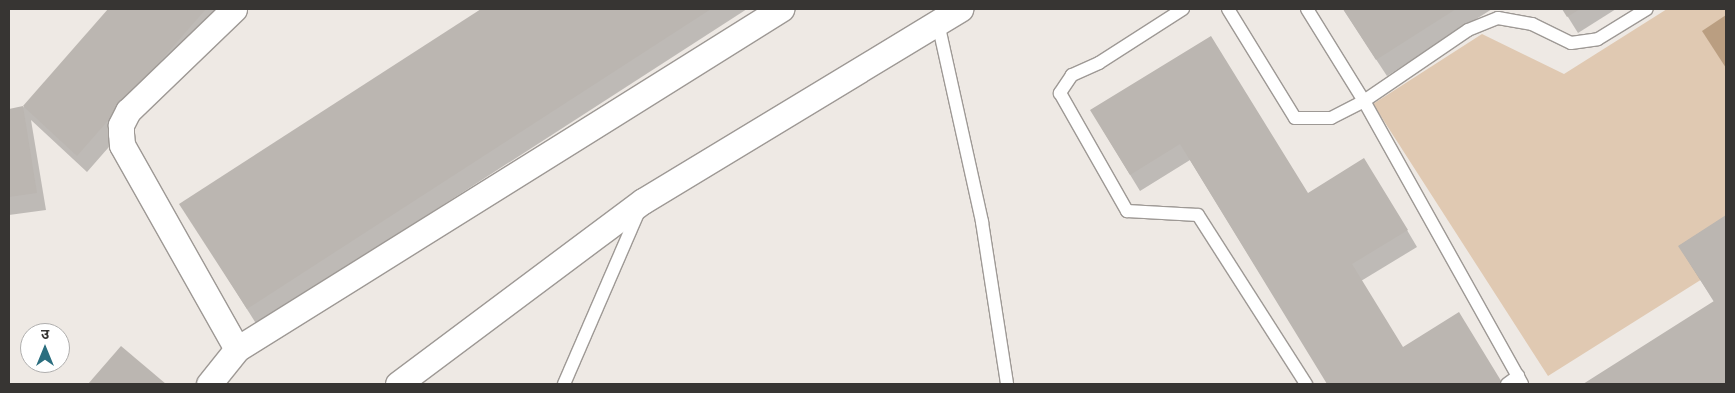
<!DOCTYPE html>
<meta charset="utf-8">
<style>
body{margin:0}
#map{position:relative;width:1735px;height:393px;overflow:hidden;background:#eee9e4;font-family:"Golos Text","Noto Sans Devanagari",sans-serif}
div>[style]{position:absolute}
.green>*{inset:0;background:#e0c9b2}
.water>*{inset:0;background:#ba9e81}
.shadow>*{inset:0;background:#0003}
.building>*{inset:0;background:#bbb6b1}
.roads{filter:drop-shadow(1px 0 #9e9995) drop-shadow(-1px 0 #9e9995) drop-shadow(0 1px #9e9995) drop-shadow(0 -1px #9e9995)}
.lane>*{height:12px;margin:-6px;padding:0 6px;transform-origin:6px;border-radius:6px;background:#fff}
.street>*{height:25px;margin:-12.5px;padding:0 12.5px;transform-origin:12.5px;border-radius:12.5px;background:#fff}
span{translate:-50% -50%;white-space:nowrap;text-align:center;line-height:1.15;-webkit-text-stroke:5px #fff;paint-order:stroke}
.frame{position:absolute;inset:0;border:10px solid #373533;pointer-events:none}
.north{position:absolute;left:20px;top:323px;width:50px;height:50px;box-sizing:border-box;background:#fff;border:1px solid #afaead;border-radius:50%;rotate:0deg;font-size:14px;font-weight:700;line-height:20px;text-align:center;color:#373533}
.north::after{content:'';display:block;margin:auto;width:18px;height:22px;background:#2b6e7f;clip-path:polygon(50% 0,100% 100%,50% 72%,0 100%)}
</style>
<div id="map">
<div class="green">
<div style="clip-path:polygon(1667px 9px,1726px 9px,1726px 264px,1548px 376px,1373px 104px,1482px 34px,1564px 74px)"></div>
</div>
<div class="water">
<div style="clip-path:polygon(1726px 15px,1726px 68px,1702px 31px)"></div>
</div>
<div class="shadow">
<div style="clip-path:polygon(110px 9px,229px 10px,87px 172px,31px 120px,46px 210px,9px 215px,9px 111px,24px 107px)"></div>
<div style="clip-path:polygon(484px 9px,747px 9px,257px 325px,181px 204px)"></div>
<div style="clip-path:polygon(1343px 9px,1492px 9px,1387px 76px)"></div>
<div style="clip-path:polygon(1563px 9px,1616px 9px,1578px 33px)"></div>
<div style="clip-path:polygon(1211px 38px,1307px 195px,1407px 230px,1417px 247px,1361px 281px,1402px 348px,1502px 384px,1328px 384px,1190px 160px,1140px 191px,1101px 127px)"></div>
<div style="clip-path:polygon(1726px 216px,1726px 384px,1586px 384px,1714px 302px,1679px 246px)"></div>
<div style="clip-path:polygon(121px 347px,164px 384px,90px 384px)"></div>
</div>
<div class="building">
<div style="clip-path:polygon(108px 9px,206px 9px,77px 156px,23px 106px)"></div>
<div style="clip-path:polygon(481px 9px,711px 9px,247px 309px,179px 204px)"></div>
<div style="clip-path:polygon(1343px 9px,1456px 9px,1376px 60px)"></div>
<div style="clip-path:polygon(1562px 9px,1580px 9px,1567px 17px)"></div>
<div style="clip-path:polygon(1211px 36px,1308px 193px,1364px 158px,1408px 230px,1352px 264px,1403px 347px,1459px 312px,1503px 384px,1327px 384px,1180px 144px,1130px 175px,1090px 110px)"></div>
<div style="clip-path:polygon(23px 106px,37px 193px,9px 197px,9px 109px)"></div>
<div style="clip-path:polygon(1726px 215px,1726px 384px,1583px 384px,1714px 301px,1678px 246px)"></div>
<div style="clip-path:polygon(121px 346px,166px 384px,88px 384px)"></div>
</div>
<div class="roads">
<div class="lane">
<div style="left:1183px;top:9px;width:100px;rotate:147.3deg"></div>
<div style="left:1099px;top:63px;width:30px;rotate:156deg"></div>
<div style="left:1072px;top:75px;width:22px;rotate:124deg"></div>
<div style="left:1060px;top:93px;width:136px;rotate:60.4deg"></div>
<div style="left:1127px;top:211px;width:71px;rotate:3.2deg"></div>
<div style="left:1198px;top:215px;width:201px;rotate:57.4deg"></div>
<div style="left:1228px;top:9px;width:128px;rotate:58.4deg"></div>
<div style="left:1295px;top:118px;width:36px"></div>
<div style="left:1331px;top:118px;width:37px;rotate:-27deg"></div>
<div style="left:1364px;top:101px;width:324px;rotate:60.8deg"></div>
<div style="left:1307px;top:9px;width:108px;rotate:58.2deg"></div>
<div style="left:1364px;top:101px;width:126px;rotate:-34.3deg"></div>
<div style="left:1468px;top:30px;width:32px;rotate:-22deg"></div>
<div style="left:1498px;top:18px;width:35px;rotate:10deg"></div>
<div style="left:1532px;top:24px;width:43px;rotate:26deg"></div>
<div style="left:1571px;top:43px;width:27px;rotate:-8deg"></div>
<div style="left:1598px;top:39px;width:57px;rotate:-31.5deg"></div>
<div style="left:938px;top:23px;width:204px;rotate:77.5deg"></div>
<div style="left:982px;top:222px;width:164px;rotate:81.2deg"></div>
<div style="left:564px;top:384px;width:192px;rotate:-66.6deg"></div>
<div style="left:1507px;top:384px;width:14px;rotate:-36deg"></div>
</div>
<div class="street">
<div style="left:234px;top:9px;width:147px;rotate:136.1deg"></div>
<div style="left:128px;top:111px;width:16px;rotate:117deg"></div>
<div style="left:121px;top:125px;width:8px;rotate:90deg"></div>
<div style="left:121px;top:133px;width:12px;rotate:85deg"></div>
<div style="left:122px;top:145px;width:234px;rotate:60.6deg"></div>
<div style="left:237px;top:349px;width:642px;rotate:-32.01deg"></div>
<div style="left:209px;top:384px;width:45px;rotate:-51.3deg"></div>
<div style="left:398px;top:384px;width:306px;rotate:-36.8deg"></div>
<div style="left:643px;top:201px;width:371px;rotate:-31.2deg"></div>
</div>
</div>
<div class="frame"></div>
<div class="north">उ</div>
</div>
